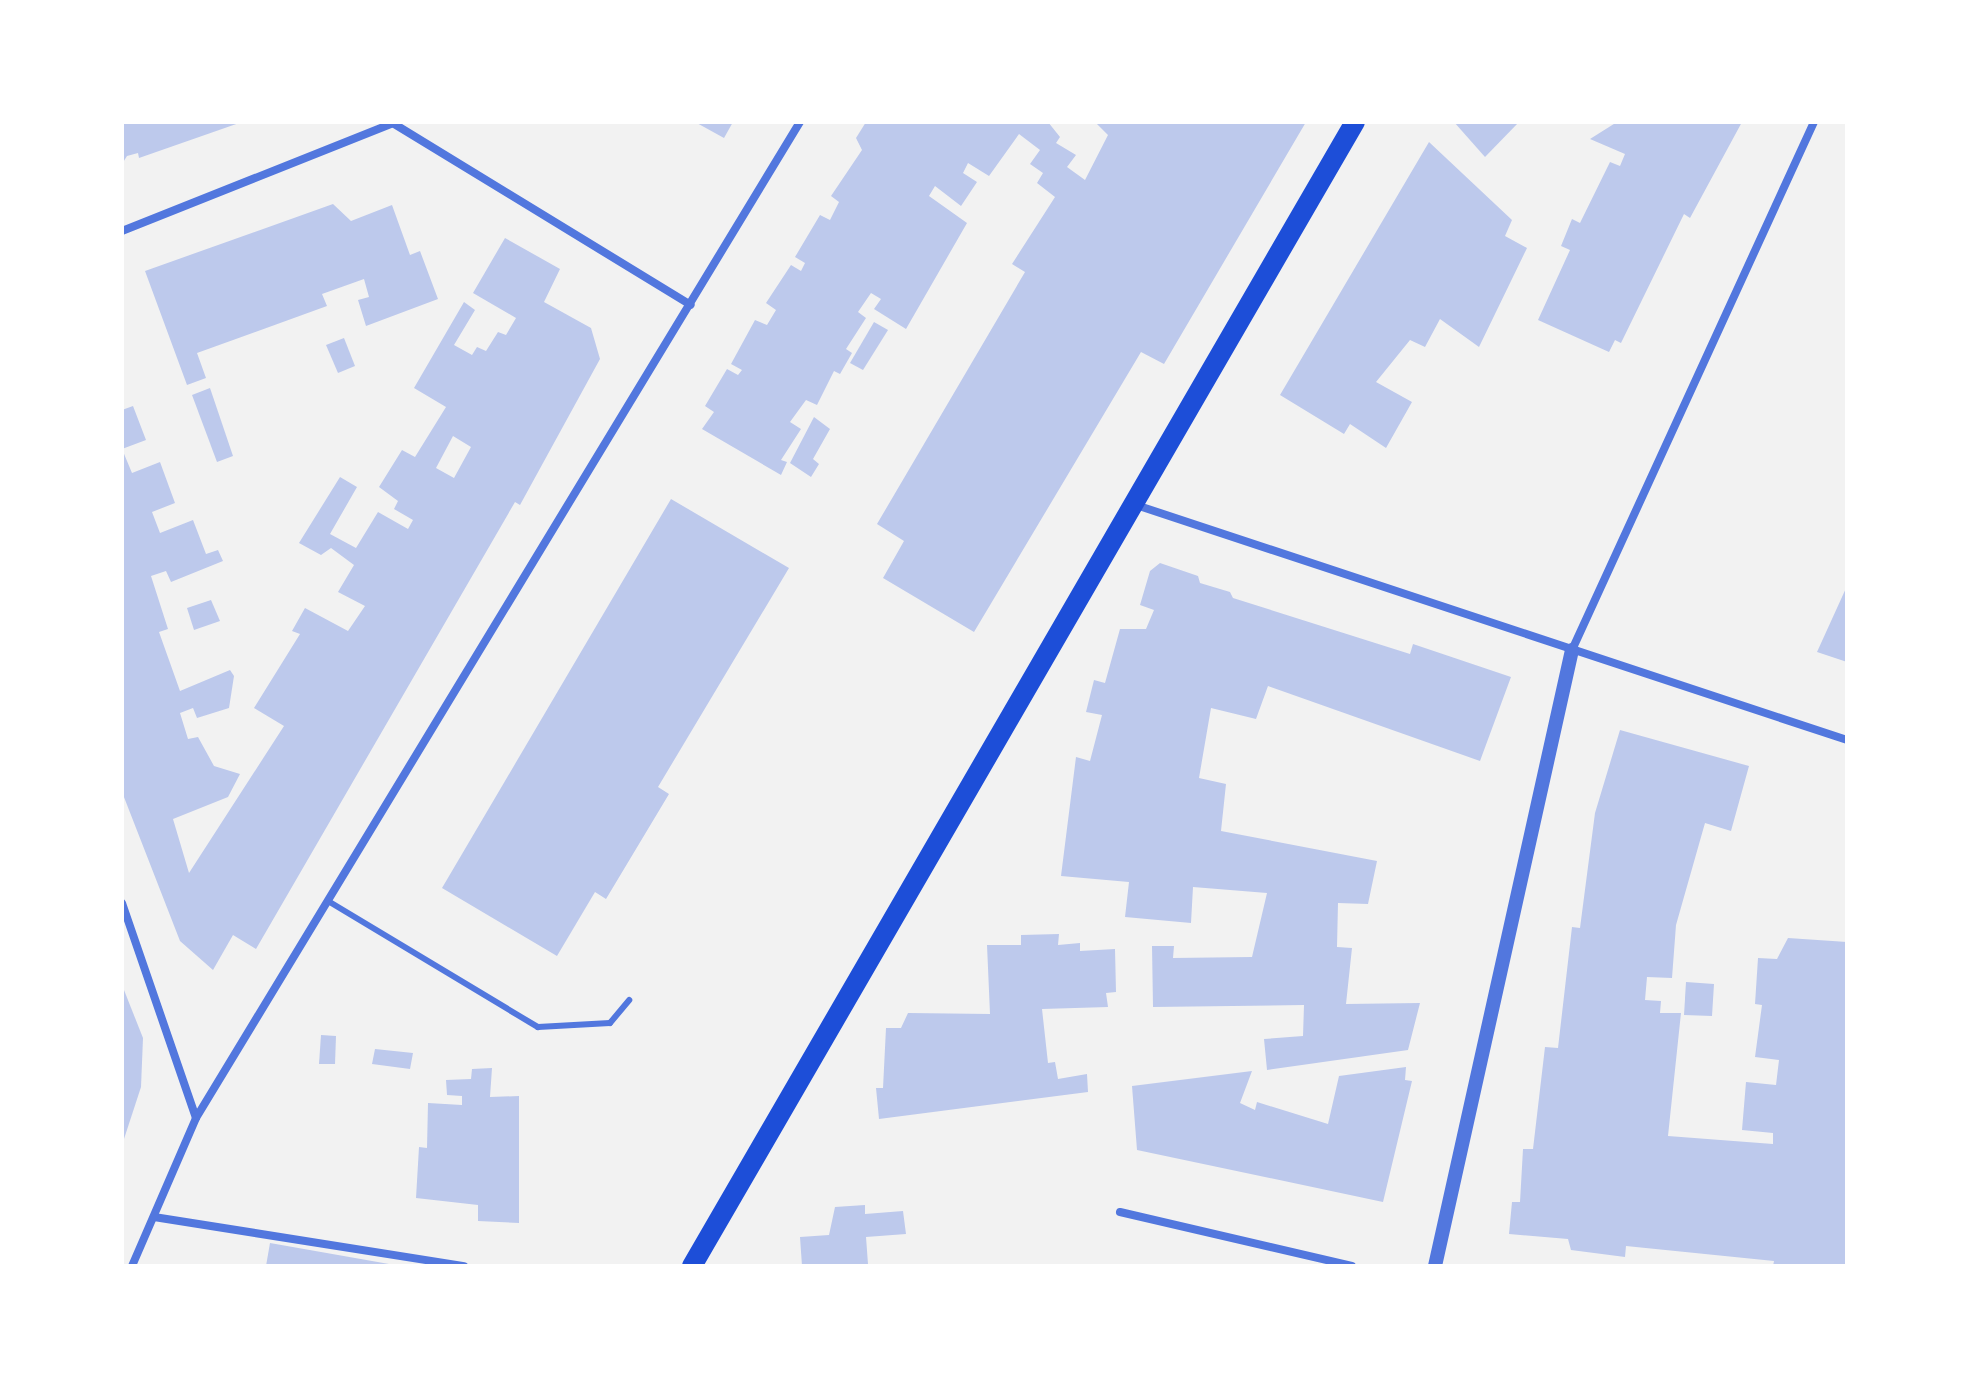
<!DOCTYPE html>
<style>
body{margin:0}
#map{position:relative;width:1969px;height:1388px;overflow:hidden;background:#f2f2f2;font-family:Figtree,sans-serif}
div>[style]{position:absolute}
.building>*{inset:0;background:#bdc9ec}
.service>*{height:6px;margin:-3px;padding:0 3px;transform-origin:3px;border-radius:3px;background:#5277de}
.minor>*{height:8px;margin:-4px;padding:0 4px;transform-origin:4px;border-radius:4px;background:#5277de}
.tertiary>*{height:14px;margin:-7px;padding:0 7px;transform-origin:7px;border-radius:7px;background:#5277de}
.primary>*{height:20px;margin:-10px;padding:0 10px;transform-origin:10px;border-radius:10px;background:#1d4ed8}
span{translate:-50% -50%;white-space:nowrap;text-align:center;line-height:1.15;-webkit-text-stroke:8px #fff;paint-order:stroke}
.frame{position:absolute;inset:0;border:124px solid #fff;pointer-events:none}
</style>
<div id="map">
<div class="building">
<div style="clip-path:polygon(122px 122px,242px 122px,139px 158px,138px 153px,127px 156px,122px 164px)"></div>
<div style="clip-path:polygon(695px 122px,733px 122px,724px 138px)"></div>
<div style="clip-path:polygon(866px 122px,1048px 122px,1060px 137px,1056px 143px,1076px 155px,1067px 167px,1085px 180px,1108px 135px,1095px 122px,1306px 122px,1164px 364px,1141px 352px,974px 632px,883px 578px,904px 541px,877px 524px,1025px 272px,1012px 264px,1055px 197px,1037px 183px,1043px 173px,1030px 164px,1040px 150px,1019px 134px,989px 176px,968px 163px,963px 173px,977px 182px,961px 206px,935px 186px,929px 196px,967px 223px,906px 329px,874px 309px,881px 299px,871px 293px,858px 312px,866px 318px,846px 349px,852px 353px,840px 374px,834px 371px,817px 405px,806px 400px,790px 422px,801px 429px,781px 460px,787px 462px,781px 475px,702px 429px,714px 412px,705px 406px,727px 369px,738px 375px,742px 370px,731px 364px,755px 320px,767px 325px,776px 310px,766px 303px,791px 265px,801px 271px,805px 263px,795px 257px,820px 215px,830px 220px,839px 202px,831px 196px,862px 150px,856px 138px)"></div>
<div style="clip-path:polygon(1454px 122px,1519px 122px,1485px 157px)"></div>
<div style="clip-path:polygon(1617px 122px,1742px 122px,1690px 218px,1684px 214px,1621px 343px,1615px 340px,1609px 352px,1538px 320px,1570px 250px,1561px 246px,1572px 219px,1580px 223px,1610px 162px,1620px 166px,1625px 154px,1590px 139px)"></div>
<div style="clip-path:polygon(1429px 142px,1512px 220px,1505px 236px,1527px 248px,1479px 347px,1440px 319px,1425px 347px,1410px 340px,1376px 382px,1412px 402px,1386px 448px,1350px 424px,1344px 434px,1280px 395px)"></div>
<div style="clip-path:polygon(333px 204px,351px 221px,392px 205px,410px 255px,420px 251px,438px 299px,366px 326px,358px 300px,369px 297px,364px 279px,322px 294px,327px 306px,197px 353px,206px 378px,187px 385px,145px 271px)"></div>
<div style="clip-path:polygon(evenodd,505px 238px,560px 269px,544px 302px,591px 328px,600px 359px,520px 505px,515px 502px,256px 949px,233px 935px,213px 970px,180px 941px,122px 792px,122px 410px,133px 406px,146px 440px,122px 449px,132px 473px,160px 462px,175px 503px,152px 512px,160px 533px,193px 520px,206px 554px,218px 550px,223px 561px,171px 582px,166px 571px,151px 576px,168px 629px,159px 632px,180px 691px,230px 670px,234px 676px,229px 708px,197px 718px,193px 708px,180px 713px,188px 739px,198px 737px,214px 766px,240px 774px,228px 797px,173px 819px,189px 873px,284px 726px,254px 708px,300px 634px,292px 631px,305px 608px,348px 631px,365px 606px,338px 592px,354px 565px,331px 548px,321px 555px,299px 543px,340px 477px,357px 487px,330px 534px,356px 548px,378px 512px,408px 529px,413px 520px,394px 509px,398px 501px,379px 487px,402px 450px,415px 457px,446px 407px,414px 388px,464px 302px,475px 310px,454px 345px,472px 355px,477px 347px,486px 351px,498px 332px,506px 335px,516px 318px,473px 293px,505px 238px,453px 436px,471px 447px,454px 478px,436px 468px,453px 436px)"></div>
<div style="clip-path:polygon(874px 322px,888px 330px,863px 370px,850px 363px)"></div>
<div style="clip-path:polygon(344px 338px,355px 366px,338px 373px,326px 345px)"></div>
<div style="clip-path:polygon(210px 388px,233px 456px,217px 462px,192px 395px)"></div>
<div style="clip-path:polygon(814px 417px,830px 429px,813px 459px,819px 464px,811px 477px,790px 463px)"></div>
<div style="clip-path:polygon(671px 499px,789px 568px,658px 787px,669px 794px,606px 899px,595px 892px,557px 956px,442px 888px)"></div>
<div style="clip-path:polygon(1160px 563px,1198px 576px,1200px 583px,1230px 592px,1233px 598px,1410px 654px,1413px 644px,1511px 677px,1480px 761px,1268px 686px,1256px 719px,1211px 708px,1199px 778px,1226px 784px,1221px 831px,1377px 861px,1368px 904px,1338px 903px,1337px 947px,1352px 948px,1346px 1004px,1420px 1003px,1408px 1050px,1267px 1070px,1264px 1039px,1303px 1036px,1304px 1005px,1153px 1007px,1152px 946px,1174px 946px,1173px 958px,1252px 957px,1267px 893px,1193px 887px,1191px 923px,1125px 917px,1129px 882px,1061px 876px,1076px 757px,1090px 761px,1102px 715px,1086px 712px,1094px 680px,1105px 683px,1120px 629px,1146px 629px,1154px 610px,1140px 605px,1150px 571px)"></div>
<div style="clip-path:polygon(1847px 586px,1847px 662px,1817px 652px)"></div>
<div style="clip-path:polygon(211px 600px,220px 621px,194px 630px,187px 608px)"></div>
<div style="clip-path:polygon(1620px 730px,1749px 766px,1731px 831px,1705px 823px,1676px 925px,1672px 978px,1647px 977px,1645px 1000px,1661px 1001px,1660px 1013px,1681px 1013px,1668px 1136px,1773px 1144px,1773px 1133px,1742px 1130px,1746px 1082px,1776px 1085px,1779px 1060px,1755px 1057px,1762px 1005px,1755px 1004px,1758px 958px,1777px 959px,1788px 938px,1847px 942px,1846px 1266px,1773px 1266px,1774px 1261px,1626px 1246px,1625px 1257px,1571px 1250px,1568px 1239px,1509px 1234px,1512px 1202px,1520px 1202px,1523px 1149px,1533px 1149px,1545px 1047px,1558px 1048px,1572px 927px,1580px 928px,1595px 813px)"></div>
<div style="clip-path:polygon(1059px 934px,1058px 945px,1080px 943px,1080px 951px,1115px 949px,1116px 992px,1106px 993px,1108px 1007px,1042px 1009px,1048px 1063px,1055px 1062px,1058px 1079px,1087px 1074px,1088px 1092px,879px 1119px,876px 1088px,883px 1088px,886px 1028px,901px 1028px,908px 1013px,990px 1014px,987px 945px,1021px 945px,1021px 935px)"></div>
<div style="clip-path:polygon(1686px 982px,1714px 984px,1712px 1016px,1684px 1015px)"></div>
<div style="clip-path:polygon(122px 985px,143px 1038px,141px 1087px,123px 1142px)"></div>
<div style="clip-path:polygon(321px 1035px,336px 1036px,335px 1064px,319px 1064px)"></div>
<div style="clip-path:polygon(375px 1049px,413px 1053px,410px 1069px,372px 1064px)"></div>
<div style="clip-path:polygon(1406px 1067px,1405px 1080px,1412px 1081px,1383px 1202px,1137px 1150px,1132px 1086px,1252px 1071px,1240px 1103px,1255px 1110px,1257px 1102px,1328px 1124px,1339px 1076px)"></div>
<div style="clip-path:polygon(492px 1068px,490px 1097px,519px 1096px,519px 1223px,478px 1221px,478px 1205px,416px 1198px,419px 1147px,427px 1148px,428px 1103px,462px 1105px,462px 1096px,447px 1095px,446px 1080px,471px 1079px,472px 1069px)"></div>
<div style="clip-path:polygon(865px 1205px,865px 1214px,903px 1211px,906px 1234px,866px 1237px,868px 1264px,802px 1266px,800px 1237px,829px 1235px,835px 1207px)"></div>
<div style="clip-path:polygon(270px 1243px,389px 1264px,389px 1266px,266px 1266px)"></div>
</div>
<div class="service">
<div style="left:328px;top:901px;width:245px;rotate:31deg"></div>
<div style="left:538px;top:1027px;width:72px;rotate:-3.2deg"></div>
<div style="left:610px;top:1023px;width:30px;rotate:-50deg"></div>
</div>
<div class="minor">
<div style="left:391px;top:122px;width:351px;rotate:31.4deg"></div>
<div style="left:122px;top:231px;width:292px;rotate:-21.7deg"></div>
<div style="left:1136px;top:505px;width:749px;rotate:18.29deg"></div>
<div style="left:1572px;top:650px;width:581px;rotate:-65.38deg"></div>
<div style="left:122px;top:903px;width:227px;rotate:71deg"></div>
<div style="left:1120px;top:1212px;width:238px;rotate:13.1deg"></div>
<div style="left:154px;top:1217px;width:314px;rotate:9deg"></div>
<div style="left:132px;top:1266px;width:161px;rotate:-66.6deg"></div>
<div style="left:196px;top:1118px;width:1165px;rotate:-58.77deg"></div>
</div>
<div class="tertiary">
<div style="left:1435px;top:1266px;width:631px;rotate:-77.46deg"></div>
</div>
<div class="primary">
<div style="left:692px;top:1266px;width:1322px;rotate:-59.91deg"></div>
</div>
<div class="frame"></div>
</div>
